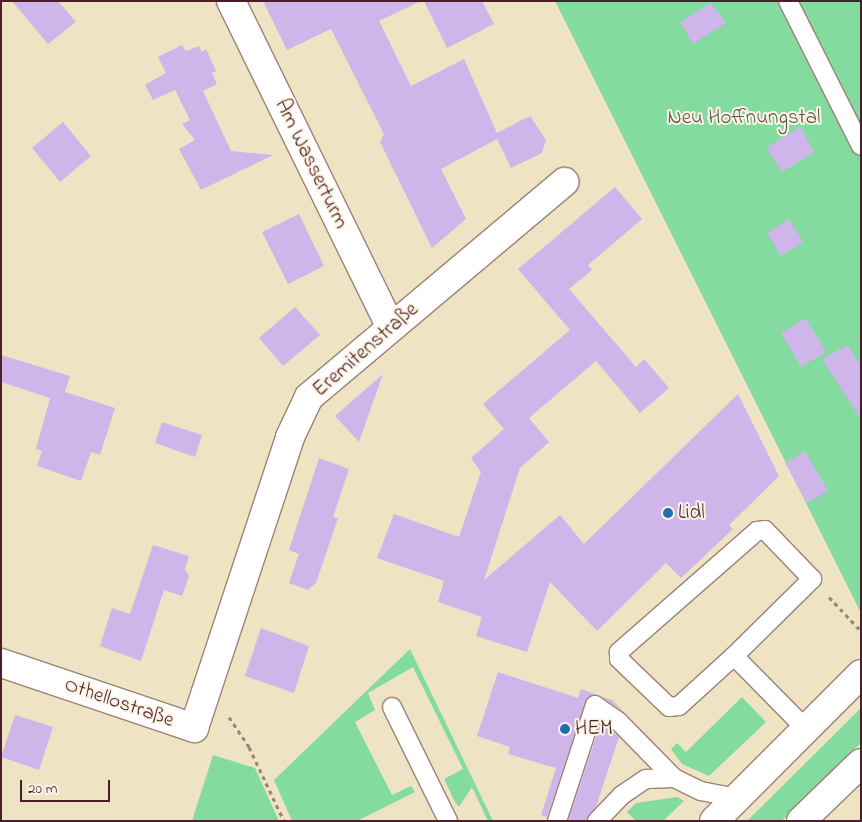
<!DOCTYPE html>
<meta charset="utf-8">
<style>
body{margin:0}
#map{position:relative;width:862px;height:822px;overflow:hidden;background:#eee3c3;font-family:"Indie Flower",sans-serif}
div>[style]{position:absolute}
.green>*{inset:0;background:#84db9f}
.building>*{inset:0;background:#cfb5ea}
.path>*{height:3px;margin-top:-1.5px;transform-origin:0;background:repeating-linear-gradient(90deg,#9c8177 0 4px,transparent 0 8px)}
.roads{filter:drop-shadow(1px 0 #9c8177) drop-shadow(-1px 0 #9c8177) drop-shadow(0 1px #9c8177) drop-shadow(0 -1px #9c8177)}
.service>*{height:18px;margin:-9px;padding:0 9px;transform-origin:9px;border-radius:9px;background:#fff}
.minor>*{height:28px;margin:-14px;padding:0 14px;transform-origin:14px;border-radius:14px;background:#fff}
.primary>*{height:28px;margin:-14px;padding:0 14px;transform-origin:14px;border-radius:14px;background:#fff}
.dots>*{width:14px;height:14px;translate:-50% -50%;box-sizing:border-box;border:2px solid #fcf5e5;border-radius:50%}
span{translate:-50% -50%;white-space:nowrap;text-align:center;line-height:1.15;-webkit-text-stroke:4px #fcf5e5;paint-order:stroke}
.park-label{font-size:21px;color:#5b574e}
.street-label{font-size:21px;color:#4a1f2b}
.poi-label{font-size:21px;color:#4a1f2b}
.left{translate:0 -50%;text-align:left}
.frame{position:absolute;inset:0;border:2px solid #4a1f2b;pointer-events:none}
.scale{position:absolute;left:20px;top:780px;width:90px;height:22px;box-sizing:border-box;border:2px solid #4a1f2b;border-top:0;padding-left:6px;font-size:15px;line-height:18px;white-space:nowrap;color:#4a1f2b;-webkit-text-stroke:4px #fcf5e5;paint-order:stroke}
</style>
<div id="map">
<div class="green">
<div style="clip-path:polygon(555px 1px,861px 1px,861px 613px)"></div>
<div style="clip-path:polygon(410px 649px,493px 821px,488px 821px,472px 787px,459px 807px,455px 802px,444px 779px,463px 769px,413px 667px,368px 693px,375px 710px,355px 722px,392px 795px,411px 786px,415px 792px,357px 821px,292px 821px,274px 780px)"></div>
<div style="clip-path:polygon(742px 697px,766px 722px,709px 776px,682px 764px,671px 749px,677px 743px,686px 752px)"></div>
<div style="clip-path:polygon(861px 708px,861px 743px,782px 821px,747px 821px)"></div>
<div style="clip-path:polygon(213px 755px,255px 768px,279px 821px,192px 821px)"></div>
<div style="clip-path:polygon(677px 797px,684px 801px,663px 821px,636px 821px,627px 812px,636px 803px)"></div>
</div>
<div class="building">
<div style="clip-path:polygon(12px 1px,58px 1px,76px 22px,48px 44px)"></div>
<div style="clip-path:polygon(263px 1px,421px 1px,379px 21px,411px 86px,464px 59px,497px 133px,530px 116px,546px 140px,542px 153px,511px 168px,497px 139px,441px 169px,466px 219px,432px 248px,380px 142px,384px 134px,331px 29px,287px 50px)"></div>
<div style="clip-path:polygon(424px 1px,482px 1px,494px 24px,447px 48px)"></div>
<div style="clip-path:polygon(711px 3px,726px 23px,693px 44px,680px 22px)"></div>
<div style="clip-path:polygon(182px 45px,186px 51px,199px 46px,202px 52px,206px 49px,216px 71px,212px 73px,217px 84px,203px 91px,231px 151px,273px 155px,201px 190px,179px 149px,195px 140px,182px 124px,190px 120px,175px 90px,153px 100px,145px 85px,166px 73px,158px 57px)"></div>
<div style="clip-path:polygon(63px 122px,91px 156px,60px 182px,32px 148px)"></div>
<div style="clip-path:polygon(800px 127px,814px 152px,782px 172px,766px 148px)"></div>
<div style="clip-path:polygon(615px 187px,642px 219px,588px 265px,592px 270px,569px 289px,636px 367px,644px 359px,669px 388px,640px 413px,596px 361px,529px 418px,549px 442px,520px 468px,484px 580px,560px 515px,584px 544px,738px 394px,779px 476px,729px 525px,733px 529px,681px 578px,666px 563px,597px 631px,550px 582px,527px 652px,476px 636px,482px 617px,438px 602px,444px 581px,377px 558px,394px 514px,459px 537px,481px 472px,471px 458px,504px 429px,483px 404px,570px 330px,518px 269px)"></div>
<div style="clip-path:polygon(299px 214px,324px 266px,288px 284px,262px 232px)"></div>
<div style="clip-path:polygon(789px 219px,803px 242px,781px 256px,767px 233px)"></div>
<div style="clip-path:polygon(295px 307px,320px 335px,283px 366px,259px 338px)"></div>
<div style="clip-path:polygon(805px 318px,826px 352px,801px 367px,781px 333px)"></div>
<div style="clip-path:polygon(848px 345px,861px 366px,861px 420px,822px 359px)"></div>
<div style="clip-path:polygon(1px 355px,70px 376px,65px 392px,115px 408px,100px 455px,91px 452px,81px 481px,37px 466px,42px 451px,36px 449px,50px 398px,1px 382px)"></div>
<div style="clip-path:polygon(383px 374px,359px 442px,335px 416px)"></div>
<div style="clip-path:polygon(162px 422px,202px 435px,195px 457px,155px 443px)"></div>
<div style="clip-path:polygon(805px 451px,828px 491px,807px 503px,785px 463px)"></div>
<div style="clip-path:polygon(319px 458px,349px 469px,333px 517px,338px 518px,316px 583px,308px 590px,289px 583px,299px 554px,289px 550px)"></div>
<div style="clip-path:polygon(153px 545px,189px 556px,185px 569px,189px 576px,182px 596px,164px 590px,141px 661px,100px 646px,112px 608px,130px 614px)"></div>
<div style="clip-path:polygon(261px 628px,309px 646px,294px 693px,245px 676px)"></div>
<div style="clip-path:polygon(498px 672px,578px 698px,581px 689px,612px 700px,625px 713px,601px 696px,587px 698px,547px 817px,541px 815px,556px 768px,508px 754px,510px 747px,477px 736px)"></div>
<div style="clip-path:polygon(15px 715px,53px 727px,39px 770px,1px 757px)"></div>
<div style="clip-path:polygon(601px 722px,619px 737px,596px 807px,587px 821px,568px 821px)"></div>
</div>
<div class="path">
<div style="left:829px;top:597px;width:47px;rotate:46.7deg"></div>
<div style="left:229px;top:717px;width:36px;rotate:56deg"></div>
<div style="left:249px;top:747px;width:82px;rotate:64.7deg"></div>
</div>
<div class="roads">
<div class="service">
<div style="left:788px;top:1px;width:162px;rotate:63.3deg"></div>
<div style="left:734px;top:656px;width:110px;rotate:-44.6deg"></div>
<div style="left:812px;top:579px;width:68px;rotate:-133.8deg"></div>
<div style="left:765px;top:530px;width:8px;rotate:173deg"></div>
<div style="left:757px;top:531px;width:184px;rotate:138.8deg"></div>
<div style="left:619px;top:652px;width:7px;rotate:90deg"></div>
<div style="left:619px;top:659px;width:69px;rotate:43.8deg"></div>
<div style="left:669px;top:707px;width:10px;rotate:-6deg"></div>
<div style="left:679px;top:706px;width:74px;rotate:-42.3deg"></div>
<div style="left:734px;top:656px;width:103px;rotate:45.4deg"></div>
<div style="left:392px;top:707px;width:127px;rotate:63.8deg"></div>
<div style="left:557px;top:821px;width:122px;rotate:-71.9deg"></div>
<div style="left:595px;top:705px;width:29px;rotate:35deg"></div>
<div style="left:619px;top:722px;width:78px;rotate:45.5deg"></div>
<div style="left:674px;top:778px;width:30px;rotate:26deg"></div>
<div style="left:701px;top:791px;width:37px;rotate:11deg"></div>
<div style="left:597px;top:821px;width:36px;rotate:-46deg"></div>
<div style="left:622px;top:795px;width:29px;rotate:-34deg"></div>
<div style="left:646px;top:779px;width:28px;rotate:-2deg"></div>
</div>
<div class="minor">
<div style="left:231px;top:1px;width:363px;rotate:63.9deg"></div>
<div style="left:1px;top:663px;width:204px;rotate:18.6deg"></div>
<div style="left:194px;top:728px;width:306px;rotate:-71.7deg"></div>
<div style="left:290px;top:437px;width:44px;rotate:-64.6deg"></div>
<div style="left:309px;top:397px;width:334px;rotate:-40.1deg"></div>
</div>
<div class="primary">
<div style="left:714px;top:821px;width:208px;rotate:-45deg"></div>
<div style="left:801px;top:821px;width:83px;rotate:-44deg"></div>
</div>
</div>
<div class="dots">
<div style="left:668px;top:513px;background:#1f6fb2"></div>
<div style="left:565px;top:729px;background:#1f6fb2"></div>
</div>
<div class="park-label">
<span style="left:744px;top:118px">Neu Hoffnungstal</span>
</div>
<div class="street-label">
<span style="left:311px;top:164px;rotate:64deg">Am Wasserturm</span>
<span style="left:366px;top:350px;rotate:-41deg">Eremitenstraße</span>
<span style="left:119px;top:703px;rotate:19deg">Othellostraße</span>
</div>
<div class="poi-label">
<span class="left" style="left:678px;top:513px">Lidl</span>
<span class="left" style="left:575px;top:729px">HEM</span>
</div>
<div class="frame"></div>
<div class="scale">20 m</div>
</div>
